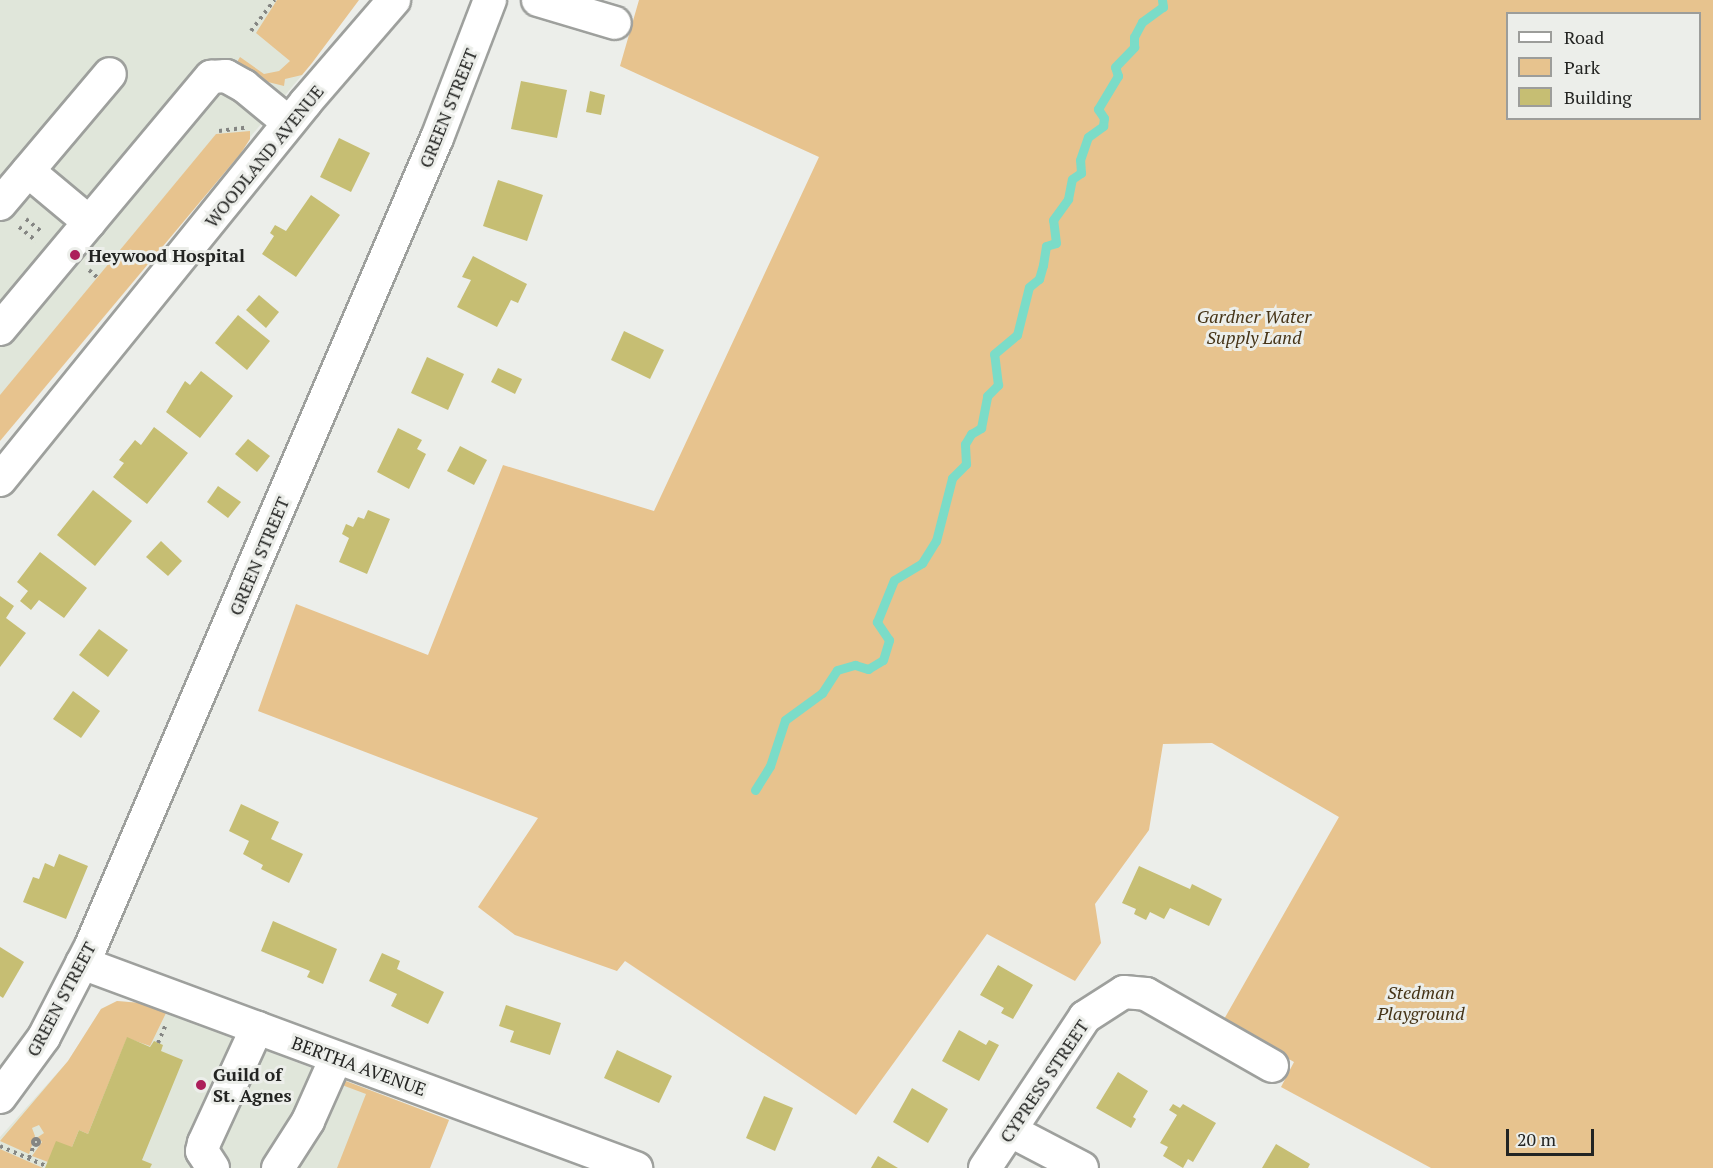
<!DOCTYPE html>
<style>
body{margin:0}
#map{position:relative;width:1713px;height:1168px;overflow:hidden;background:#eceeea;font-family:"PT Serif",serif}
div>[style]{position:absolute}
.built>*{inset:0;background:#e0e6da}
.green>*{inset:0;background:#e7c38e}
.stream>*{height:9px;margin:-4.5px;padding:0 4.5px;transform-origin:4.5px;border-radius:4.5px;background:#7bdcc8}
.building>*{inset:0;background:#c6be73}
.path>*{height:4px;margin-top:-2px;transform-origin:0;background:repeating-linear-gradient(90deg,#858683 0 3px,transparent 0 7.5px)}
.path>.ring{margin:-2px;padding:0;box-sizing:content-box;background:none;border:4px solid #858683;border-radius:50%}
.roads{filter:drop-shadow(2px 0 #9ea09d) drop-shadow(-2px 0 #9ea09d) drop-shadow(0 2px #9ea09d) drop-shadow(0 -2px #9ea09d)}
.minor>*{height:32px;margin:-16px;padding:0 16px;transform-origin:16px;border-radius:16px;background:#fff}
.dots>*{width:16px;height:16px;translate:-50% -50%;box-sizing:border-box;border:3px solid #eceeea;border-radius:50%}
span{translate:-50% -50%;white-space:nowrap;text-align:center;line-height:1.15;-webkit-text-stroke:6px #eceeea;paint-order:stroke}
.street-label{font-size:18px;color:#232422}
.poi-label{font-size:18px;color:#232422;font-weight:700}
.left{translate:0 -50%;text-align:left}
.park-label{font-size:18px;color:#453316;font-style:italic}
.legend{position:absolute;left:1506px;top:12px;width:195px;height:108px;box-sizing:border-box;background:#eceeea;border:2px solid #9c9d9a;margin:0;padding:8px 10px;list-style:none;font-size:18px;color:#232422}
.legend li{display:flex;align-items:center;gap:12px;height:30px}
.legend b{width:30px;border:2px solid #9c9d9a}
.scale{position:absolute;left:1506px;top:1129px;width:88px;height:27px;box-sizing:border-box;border:3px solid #232422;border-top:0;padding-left:8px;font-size:18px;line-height:21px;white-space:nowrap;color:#232422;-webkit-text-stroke:4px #eceeea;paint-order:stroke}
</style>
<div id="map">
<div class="built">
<div style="clip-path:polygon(0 0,346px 0,302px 75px,0 436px)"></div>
<div style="clip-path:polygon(117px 1001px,141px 1003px,449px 1120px,430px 1168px,0 1168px,0 1137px,68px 1061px,101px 1009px)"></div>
</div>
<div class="green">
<div style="clip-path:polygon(277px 0,359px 0,312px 63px,302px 75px,285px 79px,284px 86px,268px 82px,237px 62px,240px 57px,264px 74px,279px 71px,290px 61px,256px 33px)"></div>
<div style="clip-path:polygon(evenodd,639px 0,1713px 0,1713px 1168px,1431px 1168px,1281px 1087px,1294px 1062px,1223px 1021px,1339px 817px,1212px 743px,1163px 744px,1149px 830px,1095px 904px,1101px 943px,1075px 981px,987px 934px,856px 1115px,625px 961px,617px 971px,515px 935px,478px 907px,538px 818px,258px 711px,296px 604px,428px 655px,503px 465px,654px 511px,819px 157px,620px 66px,639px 0,1508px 14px,1700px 14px,1700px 118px,1508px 118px,1508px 14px)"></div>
<div style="clip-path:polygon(250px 131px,250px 139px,241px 153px,0 441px,0 395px,216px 134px)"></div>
<div style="clip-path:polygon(117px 1001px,141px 1003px,166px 1013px,150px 1046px,127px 1038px,88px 1134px,79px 1130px,72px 1147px,48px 1162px,32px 1156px,42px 1142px,38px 1137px,44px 1133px,39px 1125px,32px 1128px,35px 1136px,29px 1154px,0 1141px,68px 1061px,101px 1009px)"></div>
<div style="clip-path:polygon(343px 1080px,449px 1120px,430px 1168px,337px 1168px,366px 1094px,342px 1085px)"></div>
<div style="clip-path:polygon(0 1149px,43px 1168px,0 1168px)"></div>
</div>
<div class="stream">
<div style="left:755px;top:790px;width:28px;rotate:-58deg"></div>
<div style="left:770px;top:766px;width:48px;rotate:-71.9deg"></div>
<div style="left:785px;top:720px;width:46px;rotate:-36.1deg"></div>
<div style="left:822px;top:693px;width:27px;rotate:-57deg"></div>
<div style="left:837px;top:670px;width:19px;rotate:-16deg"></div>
<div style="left:855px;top:665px;width:14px;rotate:17deg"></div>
<div style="left:868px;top:669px;width:17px;rotate:-31deg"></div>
<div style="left:883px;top:660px;width:21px;rotate:-73deg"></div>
<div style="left:889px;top:640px;width:22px;rotate:-124deg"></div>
<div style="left:877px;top:622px;width:45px;rotate:-68deg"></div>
<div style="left:894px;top:580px;width:33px;rotate:-31deg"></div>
<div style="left:922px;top:563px;width:26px;rotate:-58deg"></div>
<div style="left:936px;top:541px;width:65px;rotate:-75.7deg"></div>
<div style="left:952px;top:478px;width:20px;rotate:-45deg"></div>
<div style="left:966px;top:464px;width:20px;rotate:-93deg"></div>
<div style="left:965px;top:444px;width:12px;rotate:-59deg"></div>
<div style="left:971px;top:434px;width:12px;rotate:-31deg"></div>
<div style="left:981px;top:428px;width:33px;rotate:-79deg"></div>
<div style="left:987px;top:396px;width:16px;rotate:-45deg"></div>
<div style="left:998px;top:385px;width:31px;rotate:-97deg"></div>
<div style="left:994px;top:354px;width:30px;rotate:-40deg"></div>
<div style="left:1017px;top:335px;width:49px;rotate:-76deg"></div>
<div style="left:1029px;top:287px;width:13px;rotate:-39deg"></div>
<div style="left:1039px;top:279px;width:15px;rotate:-74deg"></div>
<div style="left:1043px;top:265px;width:19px;rotate:-81deg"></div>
<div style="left:1046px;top:246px;width:10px;rotate:-17deg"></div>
<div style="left:1056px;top:243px;width:23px;rotate:-97deg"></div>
<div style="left:1053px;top:220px;width:26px;rotate:-54deg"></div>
<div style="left:1068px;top:199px;width:20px;rotate:-79deg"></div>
<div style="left:1072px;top:179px;width:11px;rotate:-34deg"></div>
<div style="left:1081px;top:173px;width:13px;rotate:-94deg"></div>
<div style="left:1080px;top:160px;width:24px;rotate:-71deg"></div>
<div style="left:1088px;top:137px;width:19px;rotate:-36deg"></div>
<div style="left:1103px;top:126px;width:8px;rotate:-83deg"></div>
<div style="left:1104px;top:118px;width:11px;rotate:-124deg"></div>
<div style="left:1098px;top:109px;width:39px;rotate:-59deg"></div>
<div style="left:1118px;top:76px;width:9px;rotate:-108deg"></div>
<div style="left:1115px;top:67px;width:28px;rotate:-46deg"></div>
<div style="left:1134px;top:47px;width:10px;rotate:-90deg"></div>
<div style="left:1134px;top:37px;width:17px;rotate:-62deg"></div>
<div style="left:1142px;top:22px;width:26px;rotate:-36deg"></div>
<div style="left:1163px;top:7px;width:7px;rotate:-98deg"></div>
</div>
<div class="building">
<div style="clip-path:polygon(521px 81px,567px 90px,557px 138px,511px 129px)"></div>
<div style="clip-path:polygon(590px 91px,605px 95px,601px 115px,586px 112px)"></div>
<div style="clip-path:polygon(339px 138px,370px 153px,351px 192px,320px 177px)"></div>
<div style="clip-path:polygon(498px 180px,543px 195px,527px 241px,483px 226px)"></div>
<div style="clip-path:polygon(311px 195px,340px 215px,296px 277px,262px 254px,274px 236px,270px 233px,275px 225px,286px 231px)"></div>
<div style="clip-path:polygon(473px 256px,527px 284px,518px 303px,511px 300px,497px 327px,457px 307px,471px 280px,462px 277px)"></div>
<div style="clip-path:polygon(259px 295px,279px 312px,266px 328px,246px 310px)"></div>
<div style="clip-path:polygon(238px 315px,270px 341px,247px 370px,215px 343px)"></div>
<div style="clip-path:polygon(624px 331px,664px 350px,650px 379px,611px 360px)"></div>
<div style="clip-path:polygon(427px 357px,464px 374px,448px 410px,411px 393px)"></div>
<div style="clip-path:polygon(498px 368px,522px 379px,515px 394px,491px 382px)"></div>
<div style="clip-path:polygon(201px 371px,233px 396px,200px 438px,166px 412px,185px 381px,190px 385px)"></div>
<div style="clip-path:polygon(154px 427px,188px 453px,147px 504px,113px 477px,124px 463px,119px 460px,135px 440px,141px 445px)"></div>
<div style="clip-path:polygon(398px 428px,422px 440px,417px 449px,426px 454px,409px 489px,377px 472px)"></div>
<div style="clip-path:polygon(248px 439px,270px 456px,257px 472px,235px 454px)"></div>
<div style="clip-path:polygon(460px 446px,487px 460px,474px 485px,447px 471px)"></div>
<div style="clip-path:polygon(218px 486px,241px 502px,228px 518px,207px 502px)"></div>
<div style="clip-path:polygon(93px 490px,132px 521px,95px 566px,57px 535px)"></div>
<div style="clip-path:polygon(368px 510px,390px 519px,367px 574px,339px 562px,349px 538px,342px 534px,346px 524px,353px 527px,358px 517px,364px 519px)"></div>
<div style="clip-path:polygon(161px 541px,182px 561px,168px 576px,146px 557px)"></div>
<div style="clip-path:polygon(40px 552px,87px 588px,64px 618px,39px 600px,31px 610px,20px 601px,28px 591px,17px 582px)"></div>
<div style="clip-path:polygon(0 596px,14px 606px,6px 618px,26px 633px,0 667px)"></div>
<div style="clip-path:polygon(99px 629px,128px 650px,108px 677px,79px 655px)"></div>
<div style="clip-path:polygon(73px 691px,100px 711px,81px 738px,53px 719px)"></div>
<div style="clip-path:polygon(241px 804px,279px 822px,271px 839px,303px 854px,289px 883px,261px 869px,263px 865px,243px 854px,249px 841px,229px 831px)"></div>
<div style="clip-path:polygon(59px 854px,88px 866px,66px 919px,23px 902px,33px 877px,39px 879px,45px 863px,54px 867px)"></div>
<div style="clip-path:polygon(1139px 866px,1190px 889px,1192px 884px,1222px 899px,1209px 926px,1170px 908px,1164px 919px,1150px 912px,1146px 920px,1134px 914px,1136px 909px,1122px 903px)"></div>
<div style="clip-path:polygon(273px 921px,337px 949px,323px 984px,307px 977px,310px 971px,261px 951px)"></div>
<div style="clip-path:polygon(0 947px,24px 962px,3px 998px,0 996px)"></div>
<div style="clip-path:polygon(382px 953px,400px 961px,397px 969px,444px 992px,428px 1024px,391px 1006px,397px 994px,369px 981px)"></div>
<div style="clip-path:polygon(998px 965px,1033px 985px,1013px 1019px,1001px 1013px,1004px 1008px,980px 995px)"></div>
<div style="clip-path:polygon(506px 1005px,561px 1023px,550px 1055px,510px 1042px,514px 1031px,499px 1026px)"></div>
<div style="clip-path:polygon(959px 1030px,986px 1045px,989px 1040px,999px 1045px,979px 1081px,942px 1061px)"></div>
<div style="clip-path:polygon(127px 1037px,150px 1047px,154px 1041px,163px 1045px,161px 1051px,183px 1060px,142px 1160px,152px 1164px,150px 1168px,45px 1168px,56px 1141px,72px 1147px,79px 1130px,88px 1134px)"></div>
<div style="clip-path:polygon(617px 1050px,672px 1076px,659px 1103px,604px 1078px)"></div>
<div style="clip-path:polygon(1118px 1072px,1148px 1091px,1133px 1117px,1136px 1119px,1131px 1128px,1096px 1108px)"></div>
<div style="clip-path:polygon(912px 1088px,948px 1109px,928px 1143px,893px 1122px)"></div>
<div style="clip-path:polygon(764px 1096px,793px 1108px,775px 1151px,746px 1138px)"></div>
<div style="clip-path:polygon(1173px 1104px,1180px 1108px,1183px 1104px,1216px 1123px,1193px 1162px,1188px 1159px,1183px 1168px,1163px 1156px,1168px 1147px,1160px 1143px,1177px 1115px,1169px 1110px)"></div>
<div style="clip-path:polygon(1276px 1144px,1310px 1164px,1308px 1168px,1262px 1168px)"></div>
<div style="clip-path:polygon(878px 1156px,898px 1168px,871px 1168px)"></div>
</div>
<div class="path">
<div style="left:251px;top:31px;width:39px;rotate:-53deg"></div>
<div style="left:219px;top:131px;width:26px;rotate:-7deg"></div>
<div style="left:26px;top:219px;width:19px;rotate:39deg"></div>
<div style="left:19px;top:227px;width:22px;rotate:39deg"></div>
<div style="left:89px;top:270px;width:12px;rotate:42deg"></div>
<div style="left:158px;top:1043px;width:21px;rotate:-67deg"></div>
<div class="ring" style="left:33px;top:1139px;width:2px;height:2px"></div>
<div style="left:0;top:1146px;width:50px;rotate:23.5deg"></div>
<div style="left:29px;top:1158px;width:14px;rotate:-69deg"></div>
</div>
<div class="roads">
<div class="minor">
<div style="left:538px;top:0;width:80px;rotate:16.6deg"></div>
<div style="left:28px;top:171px;width:80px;rotate:39.9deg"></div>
<div style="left:0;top:204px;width:170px;rotate:-49.8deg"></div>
<div style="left:0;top:329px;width:329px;rotate:-50.1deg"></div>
<div style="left:211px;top:77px;width:15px;rotate:-4deg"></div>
<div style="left:226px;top:76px;width:21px;rotate:29deg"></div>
<div style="left:244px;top:86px;width:58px;rotate:39.4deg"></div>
<div style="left:0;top:480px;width:486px;rotate:-51deg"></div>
<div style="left:306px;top:102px;width:135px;rotate:-49.2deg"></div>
<div style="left:82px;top:963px;width:591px;rotate:20.31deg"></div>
<div style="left:0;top:1097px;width:74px;rotate:-53.7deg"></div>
<div style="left:44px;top:1037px;width:102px;rotate:-62.7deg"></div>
<div style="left:91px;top:946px;width:879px;rotate:-66.82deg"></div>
<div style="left:437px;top:138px;width:148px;rotate:-69deg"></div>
<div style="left:1011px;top:1131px;width:80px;rotate:27.5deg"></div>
<div style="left:213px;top:1168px;width:20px;rotate:-123deg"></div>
<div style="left:202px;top:1151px;width:8px;rotate:-76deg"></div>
<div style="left:204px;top:1143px;width:127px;rotate:-65.3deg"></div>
<div style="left:278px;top:1168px;width:56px;rotate:-57.4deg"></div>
<div style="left:308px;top:1121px;width:69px;rotate:-66deg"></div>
<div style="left:985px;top:1168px;width:181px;rotate:-56.5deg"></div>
<div style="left:1085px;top:1017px;width:46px;rotate:-32.7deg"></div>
<div style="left:1124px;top:992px;width:22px;rotate:5deg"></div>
<div style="left:1146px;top:994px;width:145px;rotate:29.7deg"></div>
</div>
</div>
<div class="dots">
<div style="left:75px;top:255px;background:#ac1e5a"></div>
<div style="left:201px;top:1085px;background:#ac1e5a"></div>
</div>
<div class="street-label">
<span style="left:448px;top:108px;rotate:-68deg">GREEN STREET</span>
<span style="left:264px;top:156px;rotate:-51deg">WOODLAND AVENUE</span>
<span style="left:259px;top:556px;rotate:-67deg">GREEN STREET</span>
<span style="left:61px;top:999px;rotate:-62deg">GREEN STREET</span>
<span style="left:359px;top:1066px;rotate:20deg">BERTHA AVENUE</span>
<span style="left:1044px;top:1081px;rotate:-56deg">CYPRESS STREET</span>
</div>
<div class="poi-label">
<span class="left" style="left:88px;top:255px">Heywood Hospital</span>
<span class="left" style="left:213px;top:1085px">Guild of<br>St. Agnes</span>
</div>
<div class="park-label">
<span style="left:1254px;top:327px">Gardner Water<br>Supply Land</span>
<span style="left:1421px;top:1003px">Stedman<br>Playground</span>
</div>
<ul class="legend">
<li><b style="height:8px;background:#fff"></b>Road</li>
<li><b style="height:16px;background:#e7c38e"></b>Park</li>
<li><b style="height:16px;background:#c6be73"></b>Building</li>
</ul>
<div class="scale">20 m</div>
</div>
